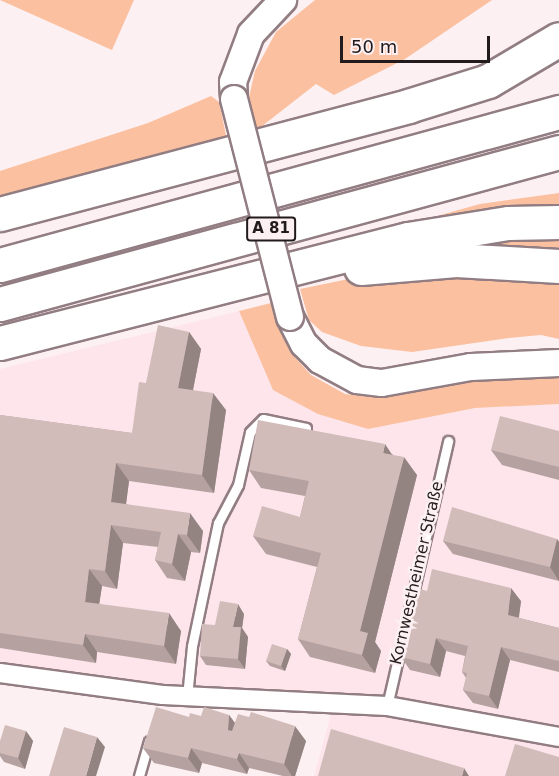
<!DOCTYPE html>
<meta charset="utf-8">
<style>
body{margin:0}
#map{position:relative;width:559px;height:776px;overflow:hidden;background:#fdf0f3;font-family:"DejaVu Sans",sans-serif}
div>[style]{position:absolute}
.built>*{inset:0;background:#fde5eb}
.green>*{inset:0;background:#fbc09f}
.roads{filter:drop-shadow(2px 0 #917d82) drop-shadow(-2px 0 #917d82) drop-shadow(0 2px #917d82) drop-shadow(0 -2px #917d82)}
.lane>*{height:9px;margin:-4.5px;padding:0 4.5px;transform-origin:4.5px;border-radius:4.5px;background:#fff}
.street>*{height:18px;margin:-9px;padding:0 9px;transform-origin:9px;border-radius:9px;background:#fff}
.secondary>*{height:26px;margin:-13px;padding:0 13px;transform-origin:13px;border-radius:13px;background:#fff}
.highway>*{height:33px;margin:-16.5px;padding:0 16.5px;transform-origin:16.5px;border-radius:16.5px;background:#fff}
.bridges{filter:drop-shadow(2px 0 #917d82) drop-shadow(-2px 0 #917d82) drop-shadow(0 2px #917d82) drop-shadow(0 -2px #917d82)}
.secondary-bridge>*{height:26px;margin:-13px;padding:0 13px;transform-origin:13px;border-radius:13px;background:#fff}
.wall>*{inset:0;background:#b5a2a0}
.shaded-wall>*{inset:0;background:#938482}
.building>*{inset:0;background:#d2bcba}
span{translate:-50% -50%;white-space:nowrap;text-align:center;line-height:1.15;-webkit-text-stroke:5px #fdf0f3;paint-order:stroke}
.shield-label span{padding:2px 4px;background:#fdf0f3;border:2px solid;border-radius:4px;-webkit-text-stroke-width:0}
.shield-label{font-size:15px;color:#221b1d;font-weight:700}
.street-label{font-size:16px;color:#221b1d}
.scale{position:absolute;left:340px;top:36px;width:150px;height:27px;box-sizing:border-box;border:3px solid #221b1d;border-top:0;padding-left:8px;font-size:18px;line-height:21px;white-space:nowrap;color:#221b1d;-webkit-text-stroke:4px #fdf0f3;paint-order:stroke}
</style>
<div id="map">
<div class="built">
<div style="clip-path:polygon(239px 311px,273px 390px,368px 429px,475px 408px,559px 404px,559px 776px,314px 776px,334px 703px,0 673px,0 369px)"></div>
</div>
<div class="green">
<div style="clip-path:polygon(0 0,134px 0,112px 50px)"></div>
<div style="clip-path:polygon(315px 0,492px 0,405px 59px,334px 95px,316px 84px,257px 130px,249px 97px,255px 71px,276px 32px)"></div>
<div style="clip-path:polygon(211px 96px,219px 102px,227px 140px,0 204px,0 171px,148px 123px)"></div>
<div style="clip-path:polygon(559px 193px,559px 210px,419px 221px,480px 204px)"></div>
<div style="clip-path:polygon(559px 232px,559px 254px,422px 245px)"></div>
<div style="clip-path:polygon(409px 273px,559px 277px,559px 339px,541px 335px,509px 338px,412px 352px,361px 346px,322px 332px,309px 320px,300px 289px,363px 276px)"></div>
<div style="clip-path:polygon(271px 303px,290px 352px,311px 375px,345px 394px,371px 397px,492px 373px,559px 375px,559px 404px,475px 408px,368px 429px,318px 414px,273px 390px,239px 311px)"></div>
</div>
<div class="roads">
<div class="lane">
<div style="left:187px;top:697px;width:51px;rotate:-84.4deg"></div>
<div style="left:192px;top:646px;width:126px;rotate:-78.1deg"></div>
<div style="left:218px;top:523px;width:43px;rotate:-62.2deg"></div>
<div style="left:238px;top:485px;width:54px;rotate:-77.2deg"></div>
<div style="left:250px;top:432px;width:18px;rotate:-45deg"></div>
<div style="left:263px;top:419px;width:44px;rotate:11.8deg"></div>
<div style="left:387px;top:706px;width:272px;rotate:-77deg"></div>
<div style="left:139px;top:776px;width:36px;rotate:-74deg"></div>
</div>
<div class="street">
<div style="left:0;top:673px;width:164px;rotate:7.7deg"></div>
<div style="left:163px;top:695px;width:224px;rotate:2.8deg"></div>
<div style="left:387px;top:706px;width:175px;rotate:10.2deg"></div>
</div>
<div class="secondary">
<div style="left:234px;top:99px;width:17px;rotate:-93deg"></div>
<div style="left:233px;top:82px;width:51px;rotate:-69.4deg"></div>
<div style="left:251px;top:34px;width:47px;rotate:-46.7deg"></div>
<div style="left:290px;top:317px;width:30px;rotate:63deg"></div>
<div style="left:304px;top:344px;width:23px;rotate:45deg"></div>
<div style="left:320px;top:360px;width:42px;rotate:28.4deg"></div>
<div style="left:357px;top:380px;width:25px;rotate:7deg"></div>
<div style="left:382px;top:383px;width:90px;rotate:-10.2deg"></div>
<div style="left:471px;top:367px;width:88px;rotate:-2.6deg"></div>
</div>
<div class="highway">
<div style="left:0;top:214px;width:422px;rotate:-14.8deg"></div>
<div style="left:408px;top:106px;width:84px;rotate:-17.4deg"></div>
<div style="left:488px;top:81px;width:82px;rotate:-30.6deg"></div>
<div style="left:0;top:265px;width:580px;rotate:-15.31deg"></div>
<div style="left:361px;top:268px;width:95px;rotate:-4.8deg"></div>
<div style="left:456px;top:260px;width:103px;rotate:3.3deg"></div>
<div style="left:0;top:304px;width:579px;rotate:-15.21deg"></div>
<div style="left:0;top:343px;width:421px;rotate:-14.3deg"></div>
<div style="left:408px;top:239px;width:101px;rotate:-9.1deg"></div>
<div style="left:508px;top:223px;width:51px;rotate:-1.1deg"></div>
</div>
</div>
<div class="bridges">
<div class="secondary-bridge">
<div style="left:234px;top:99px;width:225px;rotate:75.6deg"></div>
</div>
</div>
<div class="wall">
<div style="clip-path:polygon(189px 332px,201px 349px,193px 390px,226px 410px,214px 493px,129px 481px,126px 504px,203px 531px,200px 553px,191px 552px,185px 581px,167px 578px,155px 560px,158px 547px,123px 543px,117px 589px,102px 586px,99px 604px,181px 631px,176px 664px,97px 652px,96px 663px,0 648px,0 415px,132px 433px,146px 383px)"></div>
<div style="clip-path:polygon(559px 431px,559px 480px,502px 465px,491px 450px)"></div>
<div style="clip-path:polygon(392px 454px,417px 475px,375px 642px,381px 651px,375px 673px,310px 657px,298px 639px,317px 567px,266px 554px,253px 536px,300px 517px,305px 496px,261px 488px,249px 470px)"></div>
<div style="clip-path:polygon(557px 539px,559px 542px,559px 581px,453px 554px,443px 541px)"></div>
<div style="clip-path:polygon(427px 591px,521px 601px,519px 618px,559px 628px,559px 672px,510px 660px,498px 709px,473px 703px,463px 690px,466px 678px,462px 672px,465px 656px,446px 651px,440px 677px,410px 670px,401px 657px)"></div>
<div style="clip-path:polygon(244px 614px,242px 628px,248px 637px,245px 669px,206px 665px,200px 656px,215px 625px)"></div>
<div style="clip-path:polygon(287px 649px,291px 654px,285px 671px,270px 666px,266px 661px)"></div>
<div style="clip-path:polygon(229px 715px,235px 723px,306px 741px,295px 776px,283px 776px,249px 768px,247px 774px,202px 763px,199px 773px,154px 763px,143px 748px,189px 717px)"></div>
<div style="clip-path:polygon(26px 731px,33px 741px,25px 769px,4px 762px,0 756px,0 741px)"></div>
</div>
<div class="shaded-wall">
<div style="clip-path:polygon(189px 332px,201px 349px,190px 405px,178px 388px)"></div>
<div style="clip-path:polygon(213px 393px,226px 410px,214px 493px,202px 475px)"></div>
<div style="clip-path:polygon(385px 444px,397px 462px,383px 453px)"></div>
<div style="clip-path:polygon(404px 457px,417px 475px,375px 642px,381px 651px,375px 673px,362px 655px,360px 631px)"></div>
<div style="clip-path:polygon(116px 463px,129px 481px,124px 520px,111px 502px)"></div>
<div style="clip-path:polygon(190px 513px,203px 531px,200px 553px,187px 535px)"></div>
<div style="clip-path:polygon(111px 525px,123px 543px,117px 589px,105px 571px)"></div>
<div style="clip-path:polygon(178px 534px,191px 552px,185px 581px,172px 564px)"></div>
<div style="clip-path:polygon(557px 539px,559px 542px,559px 581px,550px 567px)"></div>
<div style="clip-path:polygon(89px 569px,102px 586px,97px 619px,85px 602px)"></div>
<div style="clip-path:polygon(511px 588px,521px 601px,517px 628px,508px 615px)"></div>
<div style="clip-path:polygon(238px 604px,244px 614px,242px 628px,248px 637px,245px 669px,238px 659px,233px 627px)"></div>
<div style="clip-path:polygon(169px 613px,181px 631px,176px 664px,164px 646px)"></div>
<div style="clip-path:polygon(85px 634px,97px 652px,96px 663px,83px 645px)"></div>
<div style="clip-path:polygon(436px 638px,446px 651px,440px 677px,430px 664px)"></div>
<div style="clip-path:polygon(501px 647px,510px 660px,498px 709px,489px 696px)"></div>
<div style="clip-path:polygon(287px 649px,291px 654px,285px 671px,281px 666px)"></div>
<div style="clip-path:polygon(229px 715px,240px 730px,239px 745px,228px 730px)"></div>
<div style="clip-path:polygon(295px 726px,306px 741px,295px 776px,292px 776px,284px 764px)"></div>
<div style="clip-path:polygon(26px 731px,33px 741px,25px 769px,18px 758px)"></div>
<div style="clip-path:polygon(97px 737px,105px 747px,96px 776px,86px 776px)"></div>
<div style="clip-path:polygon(191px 748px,202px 763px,199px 773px,188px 758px)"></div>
<div style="clip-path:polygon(239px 753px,249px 768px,247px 774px,237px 759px)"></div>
<div style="clip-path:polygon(464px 768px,469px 776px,462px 776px)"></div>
</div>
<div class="building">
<div style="clip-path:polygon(158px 325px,189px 332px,178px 388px,213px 393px,202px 475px,116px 463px,111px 502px,190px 513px,187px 535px,178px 534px,172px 564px,155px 560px,161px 532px,111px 525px,105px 571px,89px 569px,85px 602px,169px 613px,164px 646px,85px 634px,83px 645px,0 633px,0 415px,132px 433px,139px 382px,146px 383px)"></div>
<div style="clip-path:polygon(500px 416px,559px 431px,559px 467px,491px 450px)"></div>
<div style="clip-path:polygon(258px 420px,385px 444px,383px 453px,404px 457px,360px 631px,368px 633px,362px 655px,298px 639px,321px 553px,253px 536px,262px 506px,300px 517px,309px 481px,249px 470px)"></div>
<div style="clip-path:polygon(452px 507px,557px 539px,550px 567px,443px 541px)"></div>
<div style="clip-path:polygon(432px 569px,511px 588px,508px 615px,559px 628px,559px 661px,501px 647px,489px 696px,463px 690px,467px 673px,462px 672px,468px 646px,436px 638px,430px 664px,401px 657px,417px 588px,427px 591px)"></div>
<div style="clip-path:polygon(220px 601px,238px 604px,233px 627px,241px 627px,238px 659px,200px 656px,202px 624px,215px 625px)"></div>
<div style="clip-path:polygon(272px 644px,287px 649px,281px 666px,266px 661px)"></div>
<div style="clip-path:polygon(156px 707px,189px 717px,190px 713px,201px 716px,204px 707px,229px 715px,228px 730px,232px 731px,238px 714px,249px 717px,251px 712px,295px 726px,284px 764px,239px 753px,237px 759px,191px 748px,188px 758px,143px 748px)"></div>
<div style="clip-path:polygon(5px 725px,26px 731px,18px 758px,0 753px,0 741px)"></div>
<div style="clip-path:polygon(64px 727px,97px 737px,86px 776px,49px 776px)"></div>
<div style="clip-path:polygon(331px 729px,464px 768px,462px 776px,318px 776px)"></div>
<div style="clip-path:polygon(515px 744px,559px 757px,559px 776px,505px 776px)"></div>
</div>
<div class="shield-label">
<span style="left:271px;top:229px">A 81</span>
</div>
<div class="street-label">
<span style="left:417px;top:573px;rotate:-77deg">Kornwestheimer Straße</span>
</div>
<div class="scale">50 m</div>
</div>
